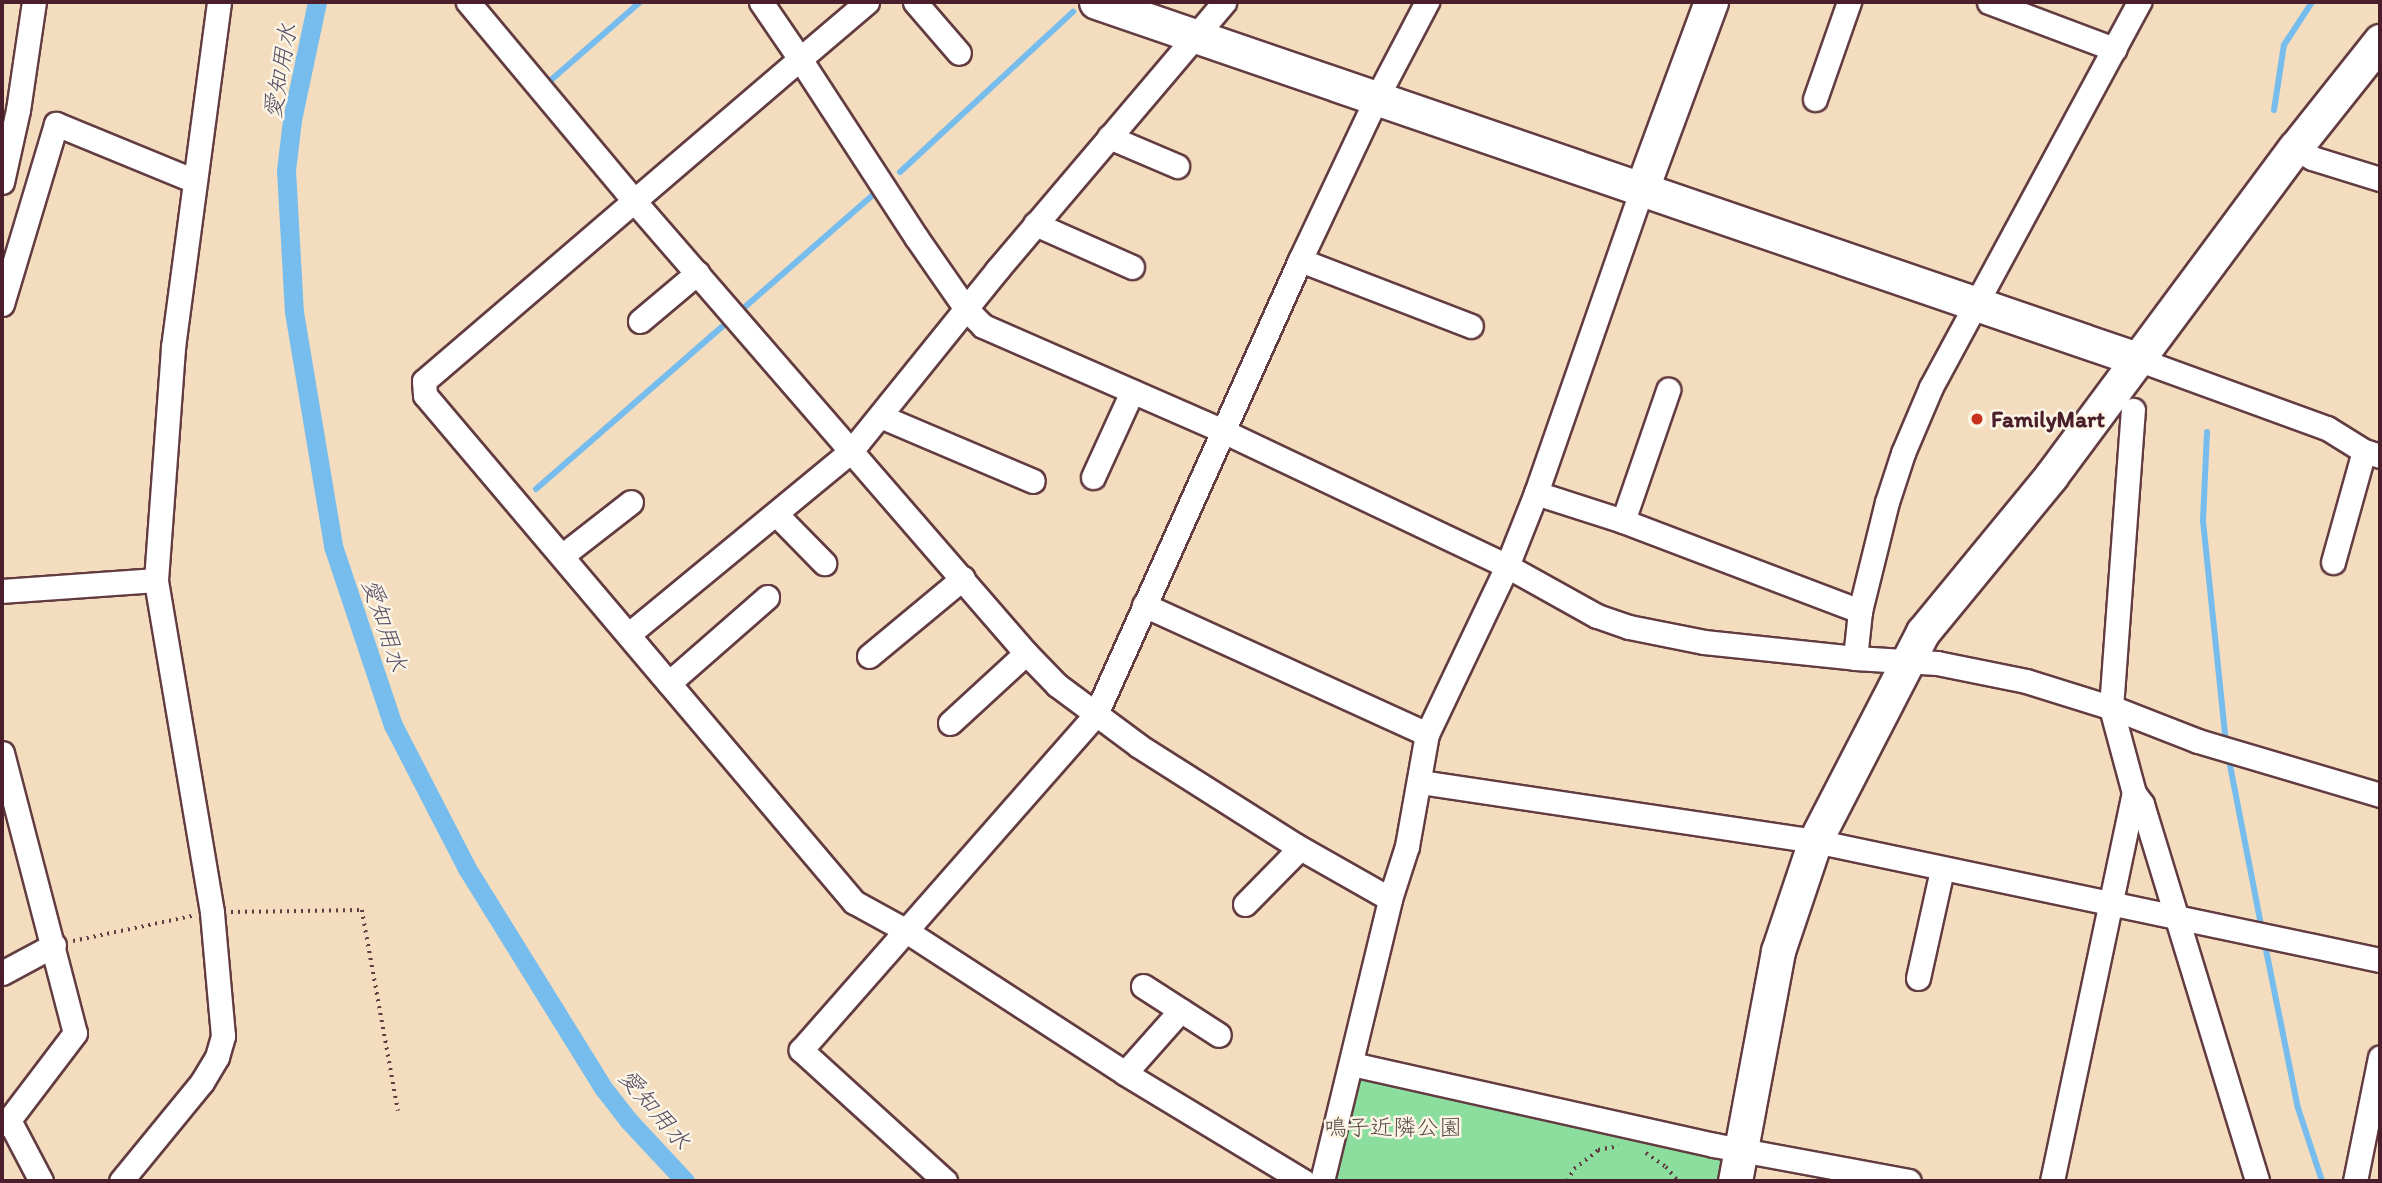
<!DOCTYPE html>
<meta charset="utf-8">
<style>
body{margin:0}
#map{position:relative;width:2382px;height:1183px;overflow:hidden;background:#f3ddbe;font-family:Itim,"Klee One",sans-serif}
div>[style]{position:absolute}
.green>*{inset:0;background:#8cde9f}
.stream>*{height:6px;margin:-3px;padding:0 3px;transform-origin:3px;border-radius:3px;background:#76bdee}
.canal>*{height:19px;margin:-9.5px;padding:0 9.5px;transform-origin:9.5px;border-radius:9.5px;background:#76bdee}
.path>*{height:3.5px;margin-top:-1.75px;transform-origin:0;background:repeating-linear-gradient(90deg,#633c41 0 2px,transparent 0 7px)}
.roads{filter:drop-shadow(2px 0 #633c41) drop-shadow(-2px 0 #633c41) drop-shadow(0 2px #633c41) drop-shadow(0 -2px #633c41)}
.street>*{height:23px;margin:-11.5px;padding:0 11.5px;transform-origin:11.5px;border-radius:11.5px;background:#fff}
.secondary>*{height:33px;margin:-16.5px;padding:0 16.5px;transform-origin:16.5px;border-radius:16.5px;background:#fff}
.dots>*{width:19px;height:19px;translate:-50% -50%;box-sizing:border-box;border:4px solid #fcf5e5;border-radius:50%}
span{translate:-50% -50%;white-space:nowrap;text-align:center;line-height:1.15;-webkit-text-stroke:5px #fcf5e5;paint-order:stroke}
.poi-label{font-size:23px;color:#4a1f2b;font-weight:700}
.left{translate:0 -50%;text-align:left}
.park-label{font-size:23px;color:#5a4f48}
.water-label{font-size:24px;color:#574e66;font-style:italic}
.frame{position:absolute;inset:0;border:4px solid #4a1f2b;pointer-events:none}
</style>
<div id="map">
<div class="green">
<div style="clip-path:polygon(1352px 1064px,1742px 1151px,1735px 1181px,1322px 1181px)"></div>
</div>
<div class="stream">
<div style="left:543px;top:87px;width:129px;rotate:-41.2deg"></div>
<div style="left:2274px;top:110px;width:66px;rotate:-81.3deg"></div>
<div style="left:2284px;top:45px;width:51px;rotate:-56.9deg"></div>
<div style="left:900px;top:172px;width:236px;rotate:-42.8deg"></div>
<div style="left:746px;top:306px;width:170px;rotate:-41.2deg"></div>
<div style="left:2207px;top:432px;width:89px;rotate:92.6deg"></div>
<div style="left:2203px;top:521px;width:224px;rotate:84.1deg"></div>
<div style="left:536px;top:489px;width:247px;rotate:-41.1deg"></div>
<div style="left:2228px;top:755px;width:178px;rotate:79deg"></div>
<div style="left:2264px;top:940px;width:171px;rotate:78.6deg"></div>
<div style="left:2298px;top:1108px;width:77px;rotate:71.8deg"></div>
</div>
<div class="canal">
<div style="left:317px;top:2px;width:121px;rotate:102deg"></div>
<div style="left:292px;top:120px;width:50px;rotate:96.8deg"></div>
<div style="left:286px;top:170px;width:142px;rotate:86.8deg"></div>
<div style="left:294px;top:312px;width:237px;rotate:80.5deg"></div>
<div style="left:333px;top:546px;width:189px;rotate:71.5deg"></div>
<div style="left:393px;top:725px;width:163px;rotate:62.7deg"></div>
<div style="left:468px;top:870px;width:258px;rotate:58.2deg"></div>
<div style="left:604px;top:1089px;width:41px;rotate:52deg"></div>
<div style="left:629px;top:1121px;width:82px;rotate:47deg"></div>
</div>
<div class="path">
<div style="left:231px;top:912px;width:131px;rotate:-0.9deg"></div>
<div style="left:362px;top:910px;width:204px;rotate:79.8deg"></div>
<div style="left:73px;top:941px;width:122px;rotate:-11.9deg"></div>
<div style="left:1646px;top:1153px;width:24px;rotate:35deg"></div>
<div style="left:1666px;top:1167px;width:18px;rotate:49deg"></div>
<div style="left:1541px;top:1181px;width:1px;rotate:-90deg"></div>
<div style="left:1567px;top:1181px;width:14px;rotate:-60deg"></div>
<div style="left:1574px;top:1169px;width:31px;rotate:-38deg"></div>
<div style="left:1598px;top:1150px;width:21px;rotate:-11deg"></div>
</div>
<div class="roads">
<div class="street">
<div style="left:468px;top:2px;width:261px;rotate:50.1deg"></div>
<div style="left:635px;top:202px;width:597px;rotate:49.08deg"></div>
<div style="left:1026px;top:653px;width:45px;rotate:45.9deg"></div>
<div style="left:1057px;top:685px;width:102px;rotate:36.6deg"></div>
<div style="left:1139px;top:746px;width:185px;rotate:32.4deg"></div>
<div style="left:1295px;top:845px;width:109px;rotate:29.6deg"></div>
<div style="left:761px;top:2px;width:69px;rotate:55.6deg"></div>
<div style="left:800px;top:59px;width:88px;rotate:-40.4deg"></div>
<div style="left:915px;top:2px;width:67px;rotate:49.2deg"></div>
<div style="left:1989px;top:2px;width:134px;rotate:20.6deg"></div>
<div style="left:1815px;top:99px;width:103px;rotate:-70.7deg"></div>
<div style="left:1109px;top:137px;width:74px;rotate:23.1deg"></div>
<div style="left:2295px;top:148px;width:20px;rotate:30deg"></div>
<div style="left:2312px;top:158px;width:71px;rotate:17.2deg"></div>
<div style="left:2px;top:182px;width:74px;rotate:-77.5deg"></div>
<div style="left:18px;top:110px;width:109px;rotate:-81.6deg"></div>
<div style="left:1035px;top:224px;width:106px;rotate:23.9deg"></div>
<div style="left:1300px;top:260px;width:183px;rotate:21.1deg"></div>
<div style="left:2px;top:304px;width:188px;rotate:-73.3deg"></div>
<div style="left:56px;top:124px;width:150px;rotate:22.3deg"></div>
<div style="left:640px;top:321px;width:75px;rotate:-40.1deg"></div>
<div style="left:2137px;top:359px;width:202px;rotate:20deg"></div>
<div style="left:2327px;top:428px;width:44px;rotate:31.9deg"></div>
<div style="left:2364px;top:451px;width:17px;rotate:17deg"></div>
<div style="left:880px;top:416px;width:166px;rotate:23deg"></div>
<div style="left:1093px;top:477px;width:94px;rotate:-65.4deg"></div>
<div style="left:1536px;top:493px;width:91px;rotate:17.8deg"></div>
<div style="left:1623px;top:521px;width:254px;rotate:20.8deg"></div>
<div style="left:776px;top:514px;width:69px;rotate:45.6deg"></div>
<div style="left:1623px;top:521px;width:139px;rotate:-71deg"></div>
<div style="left:563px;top:555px;width:86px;rotate:-37.9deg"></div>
<div style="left:2333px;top:562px;width:115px;rotate:-74.4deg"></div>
<div style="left:2px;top:591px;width:154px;rotate:-4.1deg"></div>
<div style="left:1144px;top:605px;width:311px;rotate:24.5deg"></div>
<div style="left:629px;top:634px;width:288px;rotate:-39.5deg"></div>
<div style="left:851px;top:451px;width:233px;rotate:-51.1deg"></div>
<div style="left:997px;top:270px;width:351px;rotate:-49.7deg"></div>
<div style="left:869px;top:656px;width:122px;rotate:-39.7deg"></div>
<div style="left:1855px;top:658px;width:47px;rotate:-83.9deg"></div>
<div style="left:1860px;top:611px;width:112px;rotate:-76.1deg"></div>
<div style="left:1887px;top:502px;width:52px;rotate:-71.9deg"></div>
<div style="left:1903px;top:453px;width:72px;rotate:-67deg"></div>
<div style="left:1931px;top:387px;width:438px;rotate:-61.6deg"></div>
<div style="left:670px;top:682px;width:129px;rotate:-41.2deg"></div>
<div style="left:950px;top:723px;width:103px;rotate:-42.6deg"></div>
<div style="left:2px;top:753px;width:289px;rotate:75.4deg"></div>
<div style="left:75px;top:1033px;width:109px;rotate:127.2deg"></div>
<div style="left:9px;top:1120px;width:8px;rotate:150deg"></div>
<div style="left:1421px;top:782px;width:398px;rotate:8.5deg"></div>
<div style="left:1815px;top:841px;width:577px;rotate:11.89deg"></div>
<div style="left:2134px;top:793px;width:14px;rotate:54deg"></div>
<div style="left:2142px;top:804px;width:394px;rotate:73deg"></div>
<div style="left:1245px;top:904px;width:78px;rotate:-45.5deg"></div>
<div style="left:2px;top:973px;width:59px;rotate:-28.3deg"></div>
<div style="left:1918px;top:978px;width:111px;rotate:-77.5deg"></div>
<div style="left:1143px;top:986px;width:90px;rotate:32.8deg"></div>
<div style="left:1352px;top:1064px;width:371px;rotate:12.6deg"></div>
<div style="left:1714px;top:1145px;width:198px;rotate:10.5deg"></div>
<div style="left:1125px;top:1073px;width:84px;rotate:-48.4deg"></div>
<div style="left:9px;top:1120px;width:69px;rotate:62.3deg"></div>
<div style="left:121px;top:1181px;width:128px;rotate:-50.7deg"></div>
<div style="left:202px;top:1082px;width:29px;rotate:-59deg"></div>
<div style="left:217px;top:1057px;width:22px;rotate:-74deg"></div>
<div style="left:223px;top:1036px;width:124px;rotate:-95.1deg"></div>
<div style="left:212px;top:912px;width:337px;rotate:-99.6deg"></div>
<div style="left:156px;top:580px;width:234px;rotate:-85.8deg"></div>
<div style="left:173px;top:347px;width:348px;rotate:-82.4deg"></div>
<div style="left:945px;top:1181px;width:195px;rotate:-137.7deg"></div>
<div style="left:801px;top:1050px;width:447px;rotate:-48.7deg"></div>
<div style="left:1096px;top:714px;width:498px;rotate:-65.8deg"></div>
<div style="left:1300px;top:260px;width:178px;rotate:-64.7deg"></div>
<div style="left:1376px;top:99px;width:110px;rotate:-62.3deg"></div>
<div style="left:1303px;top:1181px;width:208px;rotate:-148.8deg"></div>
<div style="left:1125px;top:1073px;width:262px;rotate:-147deg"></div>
<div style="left:905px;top:930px;width:58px;rotate:-151.2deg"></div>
<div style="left:854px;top:902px;width:664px;rotate:-130.24deg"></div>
<div style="left:425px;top:395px;width:14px;rotate:-94deg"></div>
<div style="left:424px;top:381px;width:495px;rotate:-40.6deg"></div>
<div style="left:800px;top:59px;width:212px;rotate:56.9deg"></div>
<div style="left:916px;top:237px;width:88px;rotate:55.2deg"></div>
<div style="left:966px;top:309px;width:24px;rotate:45deg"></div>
<div style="left:983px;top:326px;width:262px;rotate:23.6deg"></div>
<div style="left:1223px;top:431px;width:314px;rotate:25.4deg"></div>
<div style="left:1507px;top:566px;width:103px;rotate:29.1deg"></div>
<div style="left:1597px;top:616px;width:34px;rotate:19deg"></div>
<div style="left:1629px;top:627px;width:76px;rotate:11.3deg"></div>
<div style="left:1704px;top:642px;width:152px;rotate:6deg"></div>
<div style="left:1855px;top:658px;width:82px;rotate:3.5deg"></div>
<div style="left:1937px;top:663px;width:91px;rotate:11.4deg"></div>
<div style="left:2026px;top:681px;width:94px;rotate:17.3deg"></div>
<div style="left:2116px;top:709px;width:88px;rotate:21.3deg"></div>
<div style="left:2198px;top:741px;width:190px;rotate:16.5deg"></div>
<div style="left:1322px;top:1181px;width:290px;rotate:-76.4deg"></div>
<div style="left:1390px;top:899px;width:56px;rotate:-72.2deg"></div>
<div style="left:1407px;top:846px;width:114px;rotate:-79.9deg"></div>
<div style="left:1427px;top:734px;width:186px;rotate:-64.5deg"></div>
<div style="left:1507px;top:566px;width:79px;rotate:-68.3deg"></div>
<div style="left:1536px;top:493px;width:320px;rotate:-70.8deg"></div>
<div style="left:2052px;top:1181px;width:397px;rotate:-78.1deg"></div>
<div style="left:2134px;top:793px;width:88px;rotate:-105.1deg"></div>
<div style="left:2111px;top:708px;width:299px;rotate:-85.8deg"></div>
<div style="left:2355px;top:1181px;width:126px;rotate:-78.6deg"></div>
</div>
<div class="secondary">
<div style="left:1096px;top:2px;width:1101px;rotate:18.93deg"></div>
<div style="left:1641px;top:191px;width:202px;rotate:-69.7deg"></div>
<div style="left:1735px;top:1181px;width:234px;rotate:-79.4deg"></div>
<div style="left:1778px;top:951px;width:116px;rotate:-71.4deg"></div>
<div style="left:1815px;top:841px;width:235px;rotate:-62.7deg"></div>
<div style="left:1923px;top:632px;width:202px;rotate:-50.6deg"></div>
<div style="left:2051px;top:476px;width:409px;rotate:-53.4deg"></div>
<div style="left:2295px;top:148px;width:137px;rotate:-51.5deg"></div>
</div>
</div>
<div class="dots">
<div style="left:1977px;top:419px;background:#c8321e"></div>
</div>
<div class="poi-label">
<span class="left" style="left:1991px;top:419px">FamilyMart</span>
</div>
<div class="park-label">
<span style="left:1393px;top:1127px">鳴子近隣公園</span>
</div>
<div class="water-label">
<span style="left:280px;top:71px;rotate:-80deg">愛知用水</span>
<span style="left:385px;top:625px;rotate:72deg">愛知用水</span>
<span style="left:655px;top:1109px;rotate:50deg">愛知用水</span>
</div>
<div class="frame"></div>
</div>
